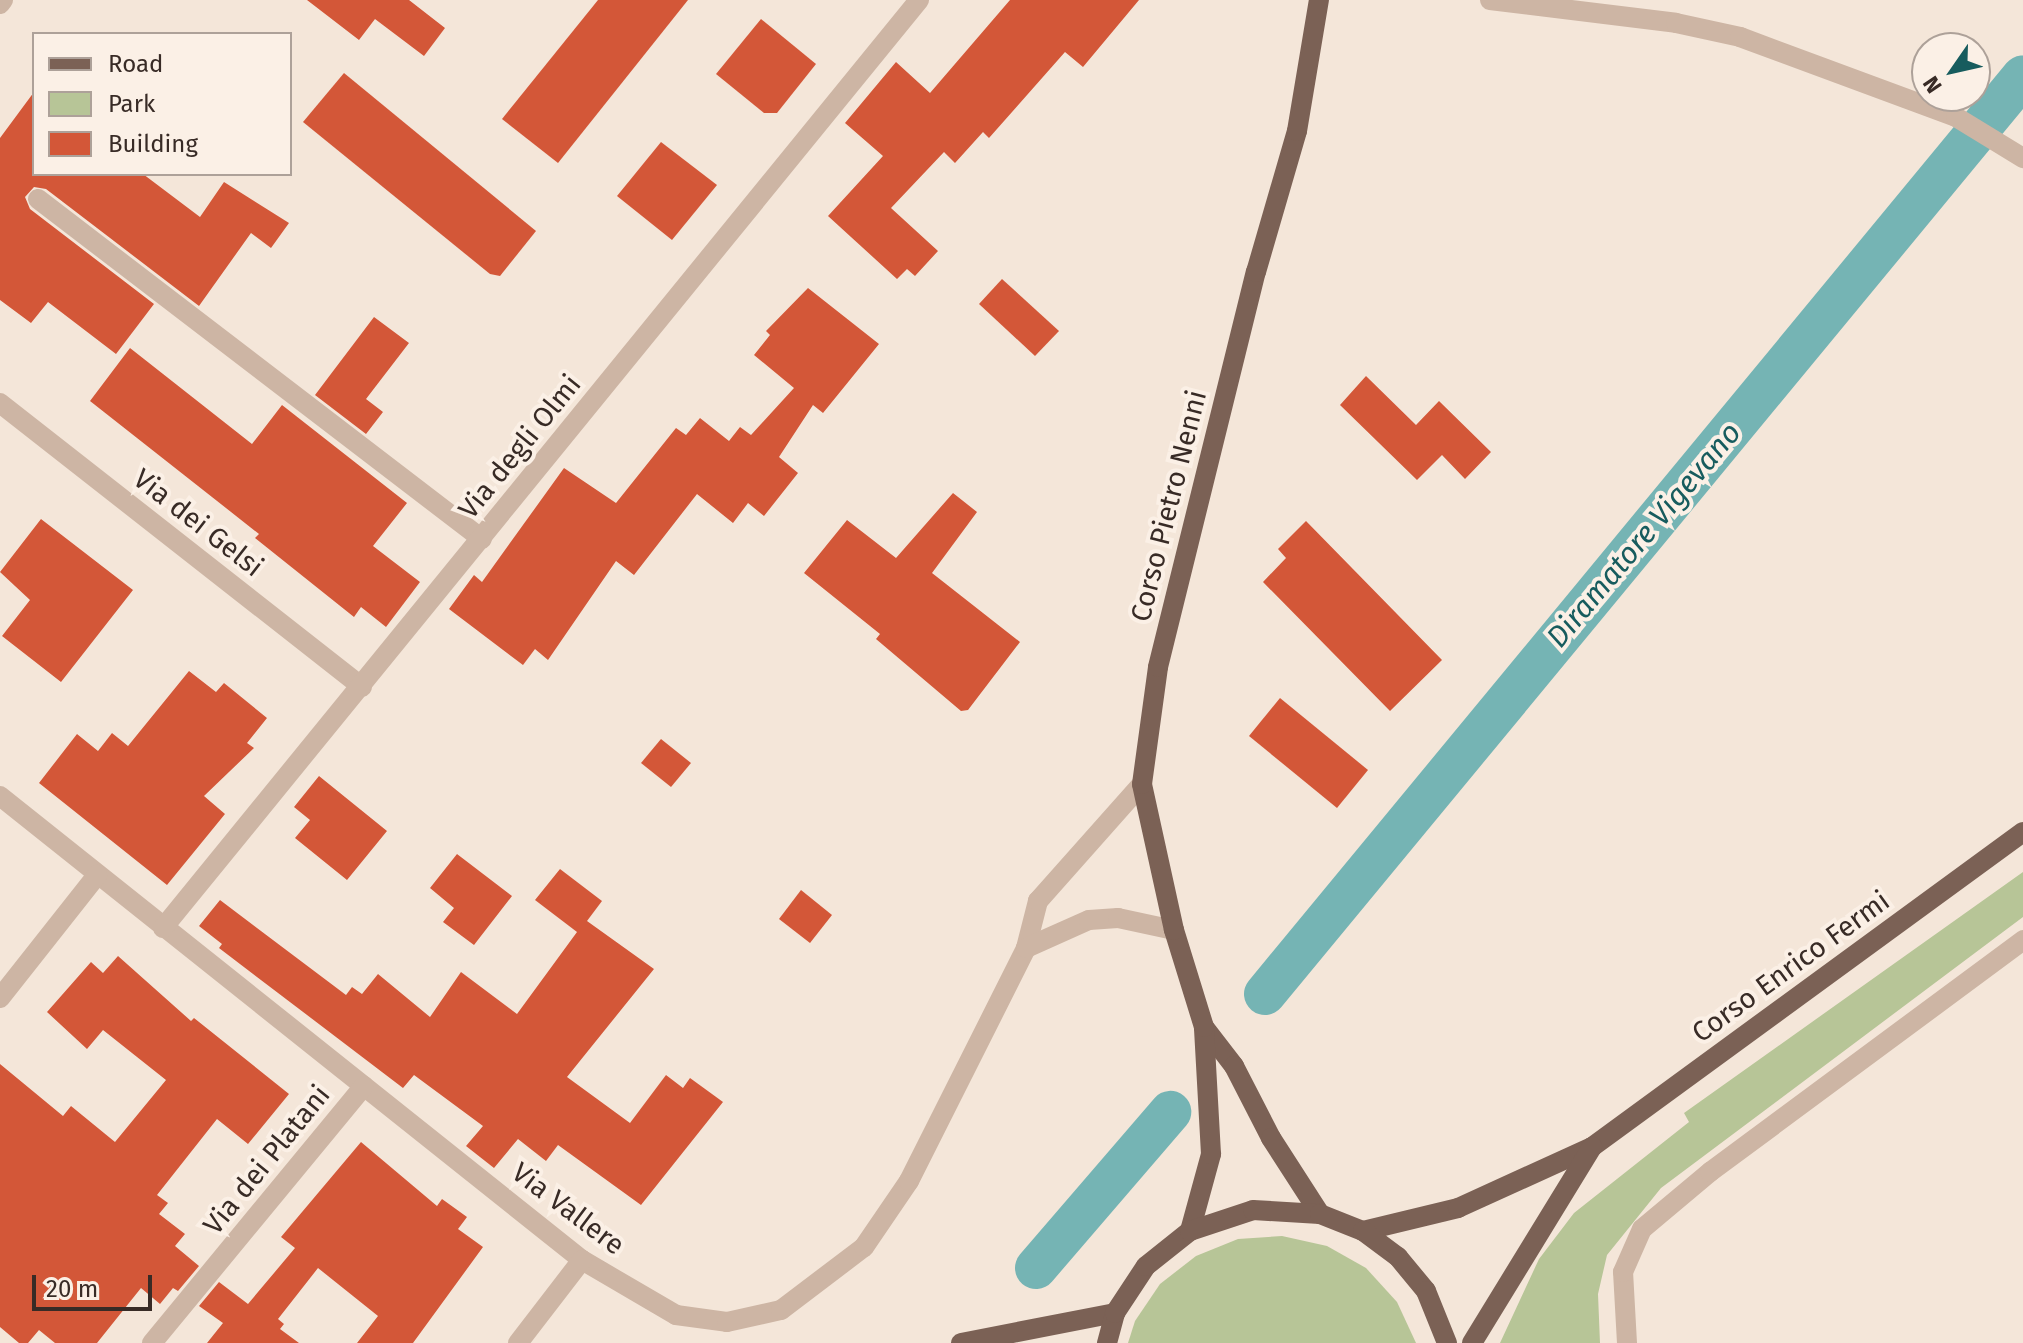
<!DOCTYPE html>
<style>
body{margin:0}
#map{position:relative;width:2023px;height:1343px;overflow:hidden;background:#f4e6d9;font-family:"Fira Sans",sans-serif}
div>[style]{position:absolute}
.green>*{inset:0;background:#b7c597}
.canal>*{height:42px;margin:-21px;padding:0 21px;transform-origin:21px;border-radius:21px;background:#75b4b4}
.building>*{inset:0;background:#d35738}
.minor>*{height:20px;margin:-10px;padding:0 10px;transform-origin:10px;border-radius:10px;background:#cdb5a4}
.major>*{height:20px;margin:-10px;padding:0 10px;transform-origin:10px;border-radius:10px;background:#7b6155}
span{translate:-50% -50%;white-space:nowrap;text-align:center;line-height:1.15;-webkit-text-stroke:8px #fbf0e6;paint-order:stroke}
.street-label{font-size:28px;color:#382b26}
.water-label{font-size:30px;color:#175c5e;font-style:italic}
.legend{position:absolute;left:32px;top:32px;width:260px;height:144px;box-sizing:border-box;background:#fbf0e6;border:2px solid #ada199;margin:0;padding:10px 14px;list-style:none;font-size:24px;color:#382b26}
.legend li{display:flex;align-items:center;gap:16px;height:40px}
.legend b{width:40px;border:2px solid #ada199}
.north{position:absolute;left:1911px;top:32px;width:80px;height:80px;box-sizing:border-box;background:#fbf0e6;border:2px solid #ada199;border-radius:50%;rotate:236deg;font-size:22px;font-weight:700;line-height:32px;text-align:center;color:#382b26}
.north::after{content:'';display:block;margin:auto;width:28px;height:36px;background:#175c5e;clip-path:polygon(50% 0,100% 100%,50% 72%,0 100%)}
.scale{position:absolute;left:32px;top:1275px;width:120px;height:36px;box-sizing:border-box;border:4px solid #382b26;border-top:0;padding-left:10px;font-size:24px;line-height:28px;white-space:nowrap;color:#382b26;-webkit-text-stroke:6px #fbf0e6;paint-order:stroke}
</style>
<div id="map">
<div class="green">
<div style="clip-path:polygon(2023px 872px,2023px 917px,1661px 1188px,1607px 1255px,1598px 1294px,1600px 1343px,1500px 1343px,1539px 1259px,1574px 1213px,1689px 1122px,1684px 1113px)"></div>
<div style="clip-path:polygon(1282px 1236px,1327px 1246px,1366px 1268px,1397px 1302px,1416px 1343px,1128px 1343px,1135px 1321px,1160px 1284px,1196px 1256px,1238px 1239px)"></div>
</div>
<div class="canal">
<div style="left:1265px;top:994px;width:1190px;rotate:-50.45deg"></div>
<div style="left:1036px;top:1268px;width:206px;rotate:-49.3deg"></div>
</div>
<div class="building">
<div style="clip-path:polygon(307px 0,409px 0,445px 28px,424px 56px,375px 19px,359px 40px)"></div>
<div style="clip-path:polygon(598px 0,688px 0,558px 163px,502px 119px)"></div>
<div style="clip-path:polygon(1010px 0,1139px 0,1083px 67px,1065px 52px,989px 138px,983px 132px,955px 163px,944px 152px,891px 208px,938px 251px,915px 276px,907px 269px,897px 279px,828px 216px,883px 156px,845px 123px,896px 62px,930px 93px)"></div>
<div style="clip-path:polygon(761px 19px,816px 64px,777px 113px,764px 113px,716px 74px)"></div>
<div style="clip-path:polygon(344px 73px,536px 231px,500px 276px,490px 274px,303px 122px)"></div>
<div style="clip-path:polygon(34px 92px,34px 174px,143px 174px,200px 217px,224px 182px,289px 223px,271px 248px,251px 233px,199px 306px,46px 189px,34px 187px,25px 197px,30px 209px,154px 304px,116px 354px,48px 302px,31px 323px,0 300px,0 138px)"></div>
<div style="clip-path:polygon(661px 142px,717px 185px,672px 240px,617px 196px)"></div>
<div style="clip-path:polygon(1002px 279px,1059px 331px,1035px 356px,979px 304px)"></div>
<div style="clip-path:polygon(808px 288px,879px 344px,823px 413px,813px 405px,779px 457px,798px 473px,764px 516px,748px 503px,733px 523px,697px 494px,634px 575px,616px 561px,548px 660px,535px 649px,523px 665px,449px 609px,474px 575px,482px 582px,564px 468px,616px 503px,676px 428px,686px 435px,700px 418px,729px 441px,740px 427px,751px 435px,794px 388px,754px 355px,770px 335px,766px 331px)"></div>
<div style="clip-path:polygon(374px 317px,409px 343px,366px 399px,383px 412px,366px 434px,315px 395px)"></div>
<div style="clip-path:polygon(130px 348px,252px 444px,282px 405px,407px 503px,373px 546px,420px 582px,386px 627px,361px 607px,354px 617px,255px 538px,259px 534px,90px 401px)"></div>
<div style="clip-path:polygon(1366px 376px,1416px 425px,1439px 401px,1491px 452px,1465px 479px,1442px 455px,1417px 480px,1340px 405px)"></div>
<div style="clip-path:polygon(953px 493px,977px 512px,932px 573px,1020px 642px,968px 710px,961px 711px,876px 639px,880px 634px,804px 573px,847px 520px,896px 558px)"></div>
<div style="clip-path:polygon(41px 519px,133px 590px,61px 682px,2px 636px,30px 600px,0 572px)"></div>
<div style="clip-path:polygon(1306px 521px,1442px 660px,1390px 711px,1263px 582px,1286px 558px,1278px 549px)"></div>
<div style="clip-path:polygon(189px 671px,216px 692px,224px 683px,267px 718px,247px 743px,254px 748px,204px 796px,225px 814px,167px 885px,39px 783px,77px 734px,98px 751px,112px 733px,128px 746px)"></div>
<div style="clip-path:polygon(1280px 698px,1368px 770px,1337px 808px,1249px 736px)"></div>
<div style="clip-path:polygon(661px 739px,691px 763px,671px 787px,641px 763px)"></div>
<div style="clip-path:polygon(319px 776px,387px 831px,347px 880px,295px 838px,310px 820px,294px 807px)"></div>
<div style="clip-path:polygon(457px 854px,512px 896px,474px 945px,443px 922px,454px 908px,430px 888px)"></div>
<div style="clip-path:polygon(560px 869px,602px 901px,587px 921px,654px 969px,567px 1077px,630px 1123px,666px 1075px,683px 1088px,690px 1078px,723px 1102px,641px 1205px,558px 1145px,546px 1161px,518px 1139px,494px 1168px,466px 1146px,483px 1126px,414px 1075px,403px 1088px,219px 948px,222px 944px,199px 926px,220px 900px,346px 995px,352px 987px,362px 994px,378px 974px,430px 1017px,461px 972px,517px 1014px,577px 932px,535px 900px)"></div>
<div style="clip-path:polygon(801px 890px,832px 915px,810px 943px,779px 919px)"></div>
<div style="clip-path:polygon(118px 956px,191px 1021px,194px 1018px,289px 1094px,248px 1144px,217px 1119px,157px 1195px,168px 1203px,159px 1214px,185px 1234px,175px 1246px,199px 1266px,178px 1291px,173px 1288px,160px 1304px,141px 1288px,97px 1343px,55px 1343px,39px 1330px,28px 1343px,19px 1343px,0 1327px,0 1064px,63px 1116px,71px 1106px,115px 1142px,166px 1080px,103px 1030px,87px 1049px,47px 1012px,91px 962px,103px 973px)"></div>
<div style="clip-path:polygon(361px 1142px,437px 1206px,442px 1199px,467px 1217px,458px 1229px,483px 1247px,413px 1343px,357px 1343px,378px 1316px,318px 1268px,278px 1319px,284px 1324px,280px 1329px,299px 1343px,207px 1343px,223px 1323px,199px 1306px,219px 1282px,248px 1304px,295px 1248px,281px 1237px)"></div>
</div>
<div class="minor">
<div style="left:1490px;top:0;width:187px;rotate:7deg"></div>
<div style="left:1676px;top:23px;width:66px;rotate:12.3deg"></div>
<div style="left:1740px;top:37px;width:230px;rotate:20.3deg"></div>
<div style="left:1956px;top:117px;width:79px;rotate:31.5deg"></div>
<div style="left:0;top:4px;width:5px;rotate:-53deg"></div>
<div style="left:38px;top:199px;width:559px;rotate:37.44deg"></div>
<div style="left:0;top:403px;width:460px;rotate:38.1deg"></div>
<div style="left:0;top:796px;width:744px;rotate:38.56deg"></div>
<div style="left:582px;top:1260px;width:109px;rotate:30.3deg"></div>
<div style="left:676px;top:1315px;width:51px;rotate:7.8deg"></div>
<div style="left:727px;top:1322px;width:55px;rotate:-12.5deg"></div>
<div style="left:781px;top:1310px;width:104px;rotate:-37.2deg"></div>
<div style="left:864px;top:1247px;width:80px;rotate:-55.7deg"></div>
<div style="left:909px;top:1181px;width:261px;rotate:-63.3deg"></div>
<div style="left:1026px;top:948px;width:49px;rotate:-75.7deg"></div>
<div style="left:1038px;top:901px;width:157px;rotate:-48.4deg"></div>
<div style="left:163px;top:928px;width:1197px;rotate:-50.83deg"></div>
<div style="left:1026px;top:948px;width:69px;rotate:-24deg"></div>
<div style="left:1089px;top:920px;width:29px;rotate:-4deg"></div>
<div style="left:1118px;top:918px;width:57px;rotate:12.1deg"></div>
<div style="left:0;top:998px;width:157px;rotate:-51.7deg"></div>
<div style="left:152px;top:1343px;width:333px;rotate:-50.5deg"></div>
<div style="left:518px;top:1343px;width:105px;rotate:-52.4deg"></div>
<div style="left:1627px;top:1343px;width:71px;rotate:-93.2deg"></div>
<div style="left:1623px;top:1272px;width:47px;rotate:-66.2deg"></div>
<div style="left:1642px;top:1229px;width:89px;rotate:-40deg"></div>
<div style="left:1710px;top:1172px;width:390px;rotate:-36.5deg"></div>
</div>
<div class="major">
<div style="left:1204px;top:1027px;width:49px;rotate:52.4deg"></div>
<div style="left:1234px;top:1066px;width:81px;rotate:62.8deg"></div>
<div style="left:1271px;top:1138px;width:90px;rotate:57.2deg"></div>
<div style="left:1190px;top:1231px;width:80px;rotate:-74.7deg"></div>
<div style="left:1211px;top:1154px;width:127px;rotate:-93.2deg"></div>
<div style="left:1204px;top:1027px;width:102px;rotate:-107.2deg"></div>
<div style="left:1174px;top:930px;width:149px;rotate:-102.4deg"></div>
<div style="left:1142px;top:784px;width:118px;rotate:-82.2deg"></div>
<div style="left:1158px;top:667px;width:407px;rotate:-76.1deg"></div>
<div style="left:1256px;top:272px;width:147px;rotate:-73.8deg"></div>
<div style="left:1297px;top:131px;width:133px;rotate:-80.5deg"></div>
<div style="left:1363px;top:1231px;width:98px;rotate:-13.6deg"></div>
<div style="left:1458px;top:1208px;width:147px;rotate:-24.5deg"></div>
<div style="left:1592px;top:1147px;width:534px;rotate:-36.16deg"></div>
<div style="left:961px;top:1343px;width:157px;rotate:-11deg"></div>
<div style="left:1107px;top:1343px;width:31px;rotate:-75deg"></div>
<div style="left:1115px;top:1313px;width:56px;rotate:-56.6deg"></div>
<div style="left:1146px;top:1266px;width:56px;rotate:-38.5deg"></div>
<div style="left:1190px;top:1231px;width:66px;rotate:-18.4deg"></div>
<div style="left:1253px;top:1210px;width:67px;rotate:3.4deg"></div>
<div style="left:1320px;top:1214px;width:46px;rotate:21.6deg"></div>
<div style="left:1363px;top:1231px;width:44px;rotate:36.6deg"></div>
<div style="left:1398px;top:1257px;width:44px;rotate:50.5deg"></div>
<div style="left:1426px;top:1291px;width:56px;rotate:68deg"></div>
<div style="left:1472px;top:1343px;width:230px;rotate:-58.5deg"></div>
</div>
<div class="street-label">
<span style="left:520px;top:447px;rotate:-51deg">Via degli Olmi</span>
<span style="left:1169px;top:506px;rotate:-76deg">Corso Pietro Nenni</span>
<span style="left:198px;top:523px;rotate:38deg">Via dei Gelsi</span>
<span style="left:1791px;top:967px;rotate:-36deg">Corso Enrico Fermi</span>
<span style="left:267px;top:1160px;rotate:-51deg">Via dei Platani</span>
<span style="left:568px;top:1209px;rotate:37deg">Via Vallere</span>
</div>
<div class="water-label">
<span style="left:1644px;top:535px;rotate:-50deg">Diramatore Vigevano</span>
</div>
<ul class="legend">
<li><b style="height:10px;background:#7b6155"></b>Road</li>
<li><b style="height:22px;background:#b7c597"></b>Park</li>
<li><b style="height:22px;background:#d35738"></b>Building</li>
</ul>
<div class="north">N</div>
<div class="scale">20 m</div>
</div>
